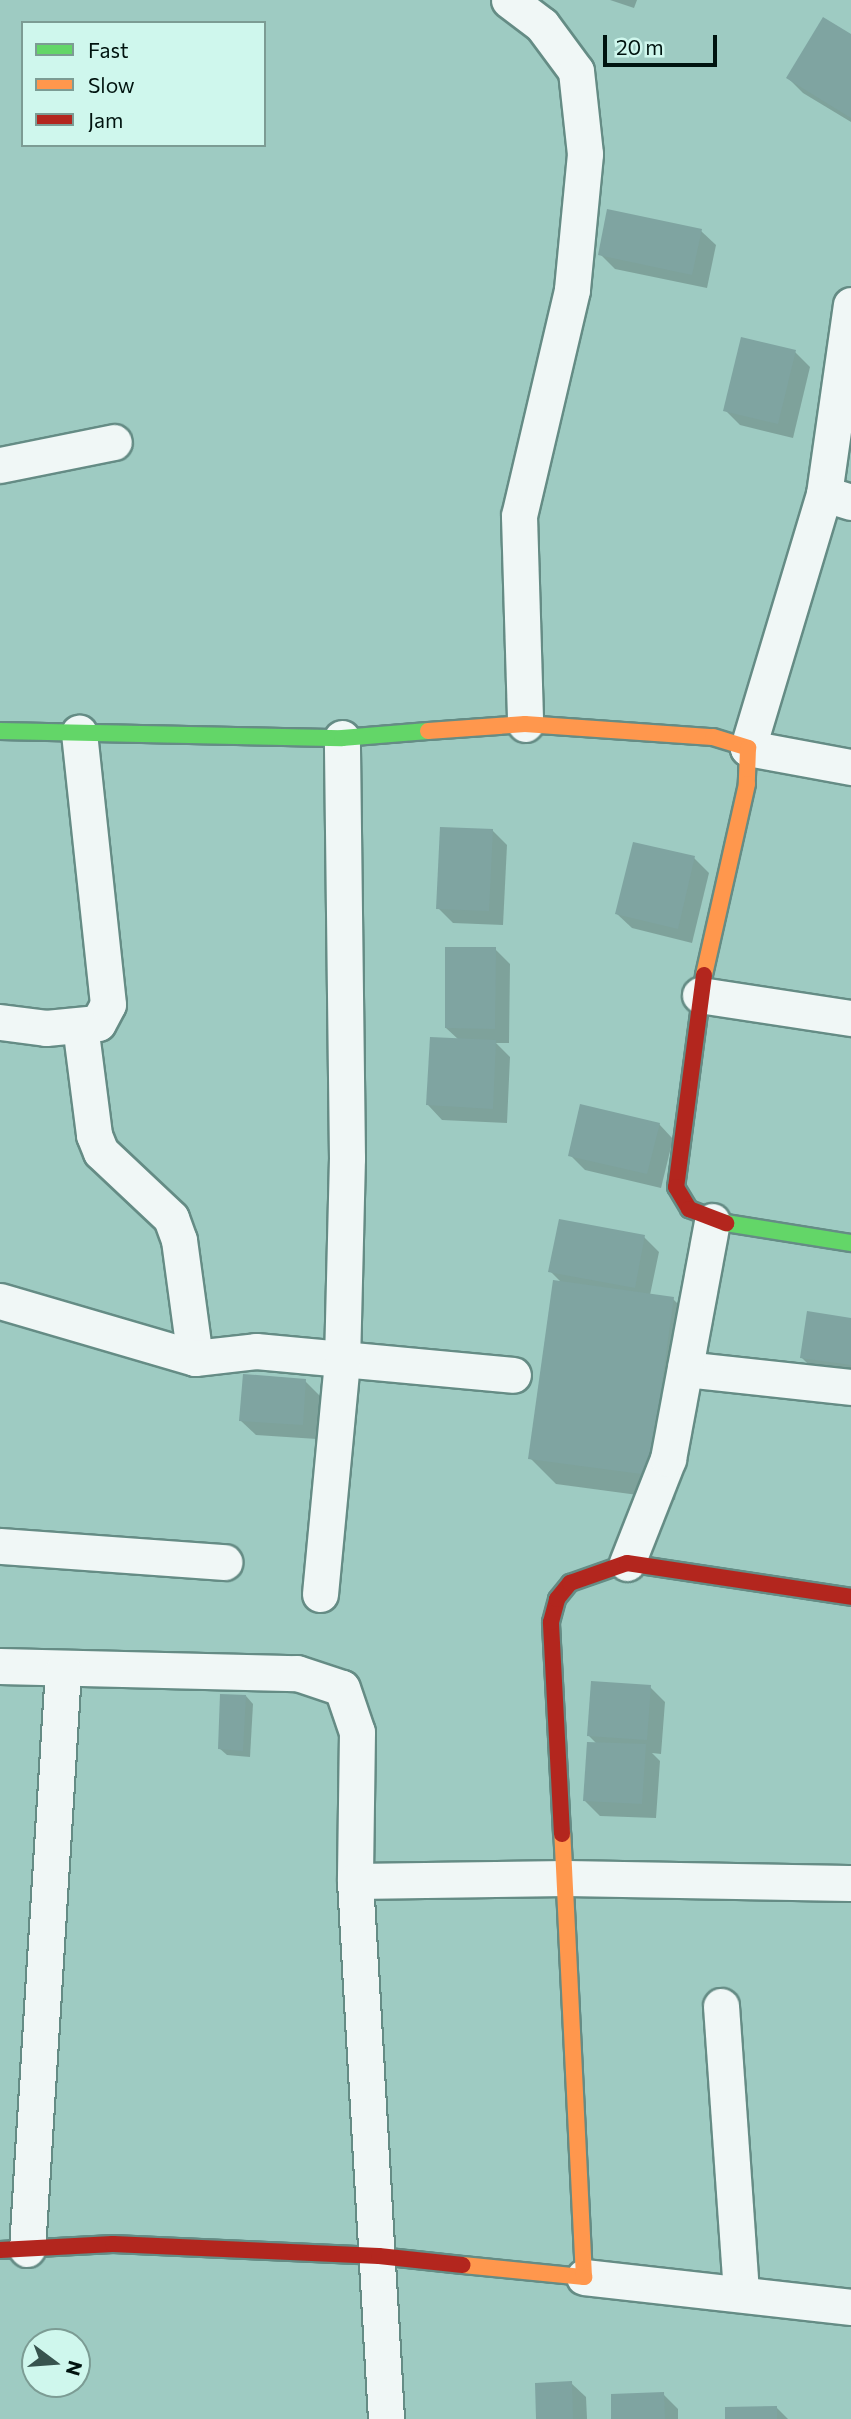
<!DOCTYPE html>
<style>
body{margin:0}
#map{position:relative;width:851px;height:2419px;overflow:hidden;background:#9ecbc2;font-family:Commissioner,sans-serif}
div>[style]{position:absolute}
.shadow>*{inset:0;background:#0003}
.building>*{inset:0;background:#7fa4a1}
.roads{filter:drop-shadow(2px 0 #658c85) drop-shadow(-2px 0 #658c85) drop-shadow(0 2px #658c85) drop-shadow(0 -2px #658c85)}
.street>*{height:35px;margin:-17.5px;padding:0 17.5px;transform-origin:17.5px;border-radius:17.5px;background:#f0f7f6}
.fast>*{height:16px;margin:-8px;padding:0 8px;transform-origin:8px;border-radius:8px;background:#63d668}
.slow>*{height:16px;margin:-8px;padding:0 8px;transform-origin:8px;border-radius:8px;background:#ff974d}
.jam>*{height:16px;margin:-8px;padding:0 8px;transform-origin:8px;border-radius:8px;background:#b3261e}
span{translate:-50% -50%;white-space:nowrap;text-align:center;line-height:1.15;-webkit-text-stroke:6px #cff7ed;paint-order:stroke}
.legend{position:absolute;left:21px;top:21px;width:245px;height:126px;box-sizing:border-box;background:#cff7ed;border:2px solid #7c9c94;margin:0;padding:9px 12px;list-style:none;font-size:21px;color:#00130f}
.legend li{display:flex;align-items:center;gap:14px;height:35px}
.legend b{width:35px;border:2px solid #7c9c94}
.north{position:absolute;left:21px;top:2328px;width:70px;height:70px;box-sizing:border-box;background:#cff7ed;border:2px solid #7c9c94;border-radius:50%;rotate:106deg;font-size:19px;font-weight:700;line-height:28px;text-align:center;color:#00130f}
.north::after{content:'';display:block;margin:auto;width:24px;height:32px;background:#37534e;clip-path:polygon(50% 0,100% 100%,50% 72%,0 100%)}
.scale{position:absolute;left:603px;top:35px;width:114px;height:32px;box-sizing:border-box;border:4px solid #00130f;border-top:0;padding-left:9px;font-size:21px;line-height:24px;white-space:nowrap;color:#00130f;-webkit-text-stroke:5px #cff7ed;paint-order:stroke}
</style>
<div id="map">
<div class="shadow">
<div style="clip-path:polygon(610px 0,637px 0,634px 8px)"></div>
<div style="clip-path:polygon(851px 36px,851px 122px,803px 93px,788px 78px)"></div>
<div style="clip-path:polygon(701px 231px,716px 245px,707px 288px,615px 269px,600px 254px)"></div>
<div style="clip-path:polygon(795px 352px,810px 367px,793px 438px,740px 425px,725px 410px)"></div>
<div style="clip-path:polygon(492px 830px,507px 845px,503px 925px,453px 923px,438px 908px)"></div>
<div style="clip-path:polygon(694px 858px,709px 873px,692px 943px,632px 928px,617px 914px)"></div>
<div style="clip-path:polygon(495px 949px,510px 964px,509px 1043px,496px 1043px,510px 1057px,507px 1123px,442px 1120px,428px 1105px,459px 1040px,446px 1028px)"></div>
<div style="clip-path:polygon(659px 1124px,673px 1139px,661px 1188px,585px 1170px,570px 1155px)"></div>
<div style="clip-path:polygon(644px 1237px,659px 1252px,650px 1295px,673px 1299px,699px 1325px,675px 1500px,556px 1484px,530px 1458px,563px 1284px,550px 1271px)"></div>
<div style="clip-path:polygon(851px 1319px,851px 1377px,816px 1372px,802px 1358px)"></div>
<div style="clip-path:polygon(305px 1381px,320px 1396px,317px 1439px,256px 1435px,241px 1421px)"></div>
<div style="clip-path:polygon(650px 1687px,665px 1702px,661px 1754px,652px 1753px,660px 1761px,656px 1818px,600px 1816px,585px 1801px,597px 1744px,589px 1736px)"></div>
<div style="clip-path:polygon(246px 1696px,253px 1704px,250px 1757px,227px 1755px,219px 1748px)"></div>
<div style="clip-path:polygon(571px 2383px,586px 2397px,587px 2419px,538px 2419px)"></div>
<div style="clip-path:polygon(663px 2394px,678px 2409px,678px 2419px,613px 2419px)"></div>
<div style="clip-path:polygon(776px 2407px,788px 2419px,727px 2419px)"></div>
</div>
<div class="building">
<div style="clip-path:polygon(823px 17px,851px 34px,851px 118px,786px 78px)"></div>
<div style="clip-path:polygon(607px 209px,702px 229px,692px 275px,598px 255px)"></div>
<div style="clip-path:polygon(741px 337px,796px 350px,778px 424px,723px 411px)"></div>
<div style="clip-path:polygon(440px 827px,493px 829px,489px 911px,436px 909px)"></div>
<div style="clip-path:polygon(633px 842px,695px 856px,678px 929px,615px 914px)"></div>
<div style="clip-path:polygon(445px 947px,496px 947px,495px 1029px,445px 1028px)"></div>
<div style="clip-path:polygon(430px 1037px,496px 1040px,493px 1109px,426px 1105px)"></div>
<div style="clip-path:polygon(580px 1104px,660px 1123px,647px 1174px,568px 1156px)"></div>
<div style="clip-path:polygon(559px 1219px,645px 1235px,635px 1288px,548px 1272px)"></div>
<div style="clip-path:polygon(553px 1280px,674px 1297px,649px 1475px,528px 1459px)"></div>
<div style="clip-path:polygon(807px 1311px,851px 1318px,851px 1365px,800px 1358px)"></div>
<div style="clip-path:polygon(243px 1374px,306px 1379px,303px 1425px,239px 1421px)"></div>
<div style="clip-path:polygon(591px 1681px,651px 1685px,647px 1740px,587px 1736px)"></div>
<div style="clip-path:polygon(220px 1694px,246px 1695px,243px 1751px,218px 1749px)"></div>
<div style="clip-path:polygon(587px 1742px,646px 1744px,642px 1804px,583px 1801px)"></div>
<div style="clip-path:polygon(572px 2381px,573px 2419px,536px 2419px,535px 2383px)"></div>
<div style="clip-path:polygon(664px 2392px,665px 2419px,611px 2419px,611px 2394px)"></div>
<div style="clip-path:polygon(777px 2406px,777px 2419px,725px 2419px,725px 2407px)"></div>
</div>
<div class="roads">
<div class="street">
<div style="left:509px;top:0;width:41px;rotate:37.1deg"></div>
<div style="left:542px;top:25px;width:57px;rotate:53.5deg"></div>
<div style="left:576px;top:71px;width:83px;rotate:83.8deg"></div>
<div style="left:585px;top:154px;width:137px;rotate:95.5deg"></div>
<div style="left:572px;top:290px;width:232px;rotate:103.2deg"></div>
<div style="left:519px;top:516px;width:208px;rotate:88.3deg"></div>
<div style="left:0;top:465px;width:116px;rotate:-11.4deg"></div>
<div style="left:824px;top:494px;width:191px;rotate:-81.9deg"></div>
<div style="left:851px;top:502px;width:28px;rotate:-163deg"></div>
<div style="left:824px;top:494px;width:265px;rotate:106.7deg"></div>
<div style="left:748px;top:748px;width:105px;rotate:10.5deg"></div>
<div style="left:700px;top:995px;width:153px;rotate:8.7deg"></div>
<div style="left:0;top:1022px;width:46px;rotate:7.4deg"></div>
<div style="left:46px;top:1028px;width:52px;rotate:-5.5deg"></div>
<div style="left:98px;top:1023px;width:21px;rotate:-62deg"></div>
<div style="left:108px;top:1004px;width:273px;rotate:-96.1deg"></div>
<div style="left:80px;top:1025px;width:111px;rotate:82.7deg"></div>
<div style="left:94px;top:1135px;width:18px;rotate:68deg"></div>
<div style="left:101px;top:1152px;width:96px;rotate:43.3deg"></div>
<div style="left:171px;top:1218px;width:23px;rotate:70deg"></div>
<div style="left:179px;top:1240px;width:119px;rotate:82.3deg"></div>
<div style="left:0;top:1301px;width:203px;rotate:16.3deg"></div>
<div style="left:195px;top:1358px;width:61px;rotate:-6.5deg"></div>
<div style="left:256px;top:1351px;width:258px;rotate:5.3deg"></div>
<div style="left:685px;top:1369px;width:167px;rotate:6.2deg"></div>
<div style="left:0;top:1546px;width:225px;rotate:4.1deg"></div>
<div style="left:627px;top:1563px;width:112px;rotate:-68.5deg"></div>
<div style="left:668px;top:1459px;width:242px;rotate:-79.5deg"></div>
<div style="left:320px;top:1594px;width:233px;rotate:-84.6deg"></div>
<div style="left:342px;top:1362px;width:204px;rotate:-88.6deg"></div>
<div style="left:347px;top:1158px;width:420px;rotate:-90.7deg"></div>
<div style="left:0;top:1666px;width:297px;rotate:1.4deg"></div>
<div style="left:297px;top:1673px;width:47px;rotate:18.4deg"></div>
<div style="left:342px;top:1688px;width:46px;rotate:71.2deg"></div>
<div style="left:357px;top:1732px;width:149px;rotate:90.8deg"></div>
<div style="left:355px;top:1881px;width:539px;rotate:86.7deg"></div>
<div style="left:355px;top:1881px;width:211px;rotate:-0.8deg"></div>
<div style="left:566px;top:1878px;width:285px;rotate:1deg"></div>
<div style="left:721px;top:2006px;width:287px;rotate:86deg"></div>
<div style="left:27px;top:2249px;width:580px;rotate:-86.44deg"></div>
<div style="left:584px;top:2277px;width:269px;rotate:6.4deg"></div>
</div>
<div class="fast">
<div style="left:0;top:731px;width:342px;rotate:1.2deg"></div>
<div style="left:342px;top:738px;width:86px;rotate:-4.7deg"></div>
<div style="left:726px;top:1223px;width:127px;rotate:9.1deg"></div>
</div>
<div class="slow">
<div style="left:428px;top:731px;width:97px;rotate:-4.1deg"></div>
<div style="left:525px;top:724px;width:188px;rotate:4deg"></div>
<div style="left:713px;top:737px;width:37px;rotate:17deg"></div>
<div style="left:748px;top:748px;width:36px;rotate:92deg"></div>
<div style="left:747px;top:784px;width:196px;rotate:102.7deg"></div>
<div style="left:463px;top:2265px;width:122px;rotate:5.7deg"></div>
<div style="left:584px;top:2277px;width:444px;rotate:-92.8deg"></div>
</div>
<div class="jam">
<div style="left:704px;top:975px;width:214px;rotate:97.5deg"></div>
<div style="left:676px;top:1187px;width:26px;rotate:59deg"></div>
<div style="left:689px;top:1209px;width:40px;rotate:21deg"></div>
<div style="left:562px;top:1834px;width:212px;rotate:-93deg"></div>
<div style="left:551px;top:1622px;width:24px;rotate:-75deg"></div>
<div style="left:557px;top:1599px;width:21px;rotate:-51deg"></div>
<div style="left:570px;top:1583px;width:60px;rotate:-19.3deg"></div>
<div style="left:627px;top:1563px;width:227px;rotate:8.6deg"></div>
<div style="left:0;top:2250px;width:113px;rotate:-3deg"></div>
<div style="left:113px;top:2244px;width:266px;rotate:2.6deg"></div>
<div style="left:379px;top:2256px;width:84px;rotate:6.1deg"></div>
</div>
</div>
<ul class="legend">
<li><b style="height:9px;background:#63d668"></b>Fast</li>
<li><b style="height:9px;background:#ff974d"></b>Slow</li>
<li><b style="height:9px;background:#b3261e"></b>Jam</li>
</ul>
<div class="north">N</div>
<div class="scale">20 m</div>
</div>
